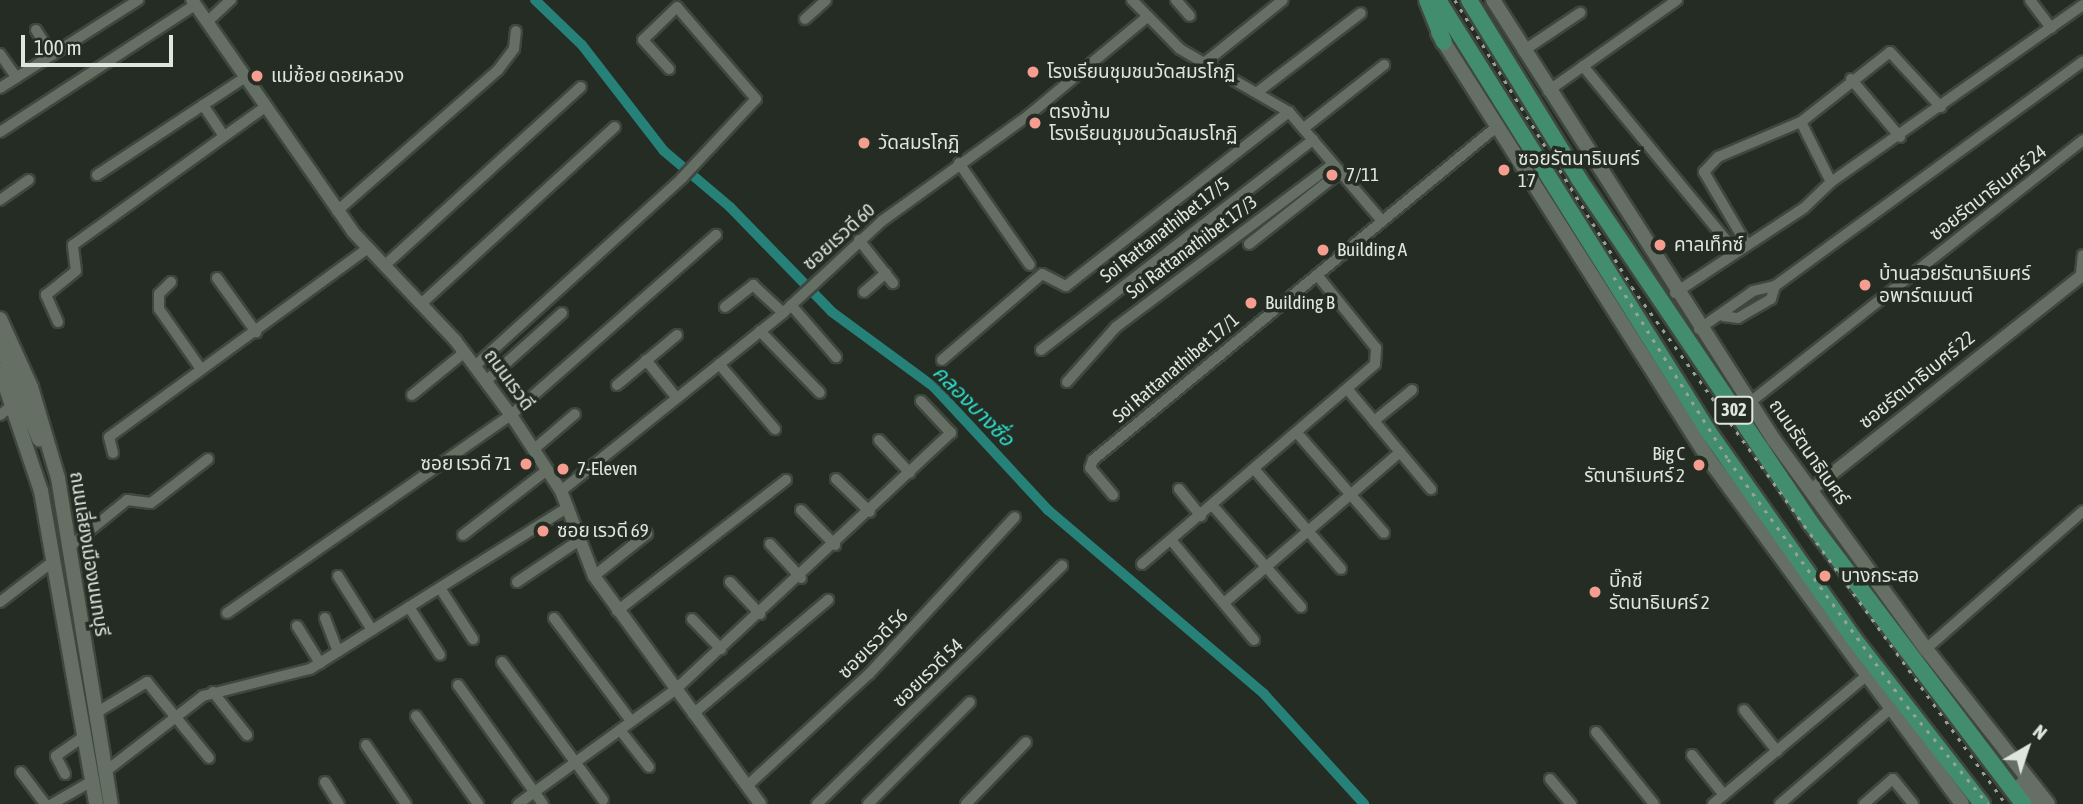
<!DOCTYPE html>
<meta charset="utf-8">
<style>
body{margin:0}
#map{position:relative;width:2083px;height:804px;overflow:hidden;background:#242c23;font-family:"Asap Condensed","Noto Sans Thai",sans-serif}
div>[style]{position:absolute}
.canal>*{height:10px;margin:-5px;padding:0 5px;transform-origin:5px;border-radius:5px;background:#268179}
.roads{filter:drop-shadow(2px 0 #3f473f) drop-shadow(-2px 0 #3f473f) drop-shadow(0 2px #3f473f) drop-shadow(0 -2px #3f473f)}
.minor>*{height:10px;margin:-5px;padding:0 5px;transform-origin:5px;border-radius:5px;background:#666f64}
.tertiary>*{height:12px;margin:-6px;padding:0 6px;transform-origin:6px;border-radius:6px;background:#666f64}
.secondary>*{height:14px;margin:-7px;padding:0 7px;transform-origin:7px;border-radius:7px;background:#666f64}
.primary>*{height:16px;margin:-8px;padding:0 8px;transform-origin:8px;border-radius:8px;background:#438d6f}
.rail>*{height:2.5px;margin-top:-1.25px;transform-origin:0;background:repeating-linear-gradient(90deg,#9aa099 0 3.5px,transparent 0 10.5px)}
.dots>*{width:19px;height:19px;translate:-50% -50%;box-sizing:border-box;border:4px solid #242c23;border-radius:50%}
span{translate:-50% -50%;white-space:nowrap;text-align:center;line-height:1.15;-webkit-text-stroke:7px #242c23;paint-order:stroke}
.shield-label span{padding:2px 5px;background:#242c23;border:2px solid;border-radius:5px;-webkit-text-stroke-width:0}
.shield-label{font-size:18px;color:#dfe5df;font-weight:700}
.poi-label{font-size:19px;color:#dfe5df}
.left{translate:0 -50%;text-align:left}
.right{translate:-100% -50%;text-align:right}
.street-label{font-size:19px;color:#dfe5df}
.water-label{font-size:21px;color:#2edfd0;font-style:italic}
.north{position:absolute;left:1992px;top:713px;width:70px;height:70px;-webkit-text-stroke:5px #242c23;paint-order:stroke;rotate:39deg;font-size:19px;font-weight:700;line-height:28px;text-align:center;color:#dfe5df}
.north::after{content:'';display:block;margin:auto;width:24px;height:32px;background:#dfe5df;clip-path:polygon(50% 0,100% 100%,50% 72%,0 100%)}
.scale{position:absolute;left:21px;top:35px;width:152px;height:32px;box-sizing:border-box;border:4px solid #dfe5df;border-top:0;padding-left:9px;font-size:21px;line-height:24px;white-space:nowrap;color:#dfe5df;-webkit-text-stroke:5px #242c23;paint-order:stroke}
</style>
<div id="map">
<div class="canal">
<div style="left:535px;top:0;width:65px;rotate:43.8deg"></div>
<div style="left:582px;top:45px;width:134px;rotate:52.3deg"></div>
<div style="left:664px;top:151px;width:87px;rotate:40.3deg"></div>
<div style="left:730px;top:207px;width:146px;rotate:45.8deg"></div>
<div style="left:832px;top:312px;width:127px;rotate:36.3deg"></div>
<div style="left:934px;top:387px;width:168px;rotate:47.2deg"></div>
<div style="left:1048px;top:510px;width:284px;rotate:40.4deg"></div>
<div style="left:1264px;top:694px;width:149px;rotate:47.7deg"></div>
</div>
<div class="roads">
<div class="minor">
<div style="left:1132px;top:0;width:69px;rotate:45.6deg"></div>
<div style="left:1180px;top:49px;width:126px;rotate:30deg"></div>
<div style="left:1289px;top:112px;width:143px;rotate:49.5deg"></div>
<div style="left:1176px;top:0;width:21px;rotate:49deg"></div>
<div style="left:2030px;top:0;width:35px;rotate:53deg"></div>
<div style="left:805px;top:19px;width:28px;rotate:-42deg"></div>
<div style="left:207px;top:22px;width:33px;rotate:-43deg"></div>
<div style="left:36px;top:30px;width:30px;rotate:57deg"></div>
<div style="left:1523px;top:51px;width:69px;rotate:-33.7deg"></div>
<div style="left:0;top:54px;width:29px;rotate:55deg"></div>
<div style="left:1203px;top:64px;width:102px;rotate:-38.7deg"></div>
<div style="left:1583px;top:66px;width:241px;rotate:50.6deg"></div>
<div style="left:1851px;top:79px;width:76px;rotate:49.8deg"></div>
<div style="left:0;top:88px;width:164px;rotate:-32.5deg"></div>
<div style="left:1259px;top:91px;width:128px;rotate:-37.4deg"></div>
<div style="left:1548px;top:91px;width:158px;rotate:-35.2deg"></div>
<div style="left:203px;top:105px;width:37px;rotate:56deg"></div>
<div style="left:1801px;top:122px;width:67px;rotate:63.4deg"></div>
<div style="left:1304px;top:128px;width:102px;rotate:-38.2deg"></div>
<div style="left:0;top:132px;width:233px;rotate:-33.1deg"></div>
<div style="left:959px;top:163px;width:124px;rotate:55.2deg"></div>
<div style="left:97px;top:175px;width:176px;rotate:-33.4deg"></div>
<div style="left:0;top:200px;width:35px;rotate:-35deg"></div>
<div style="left:337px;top:211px;width:214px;rotate:-41.2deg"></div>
<div style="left:498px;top:70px;width:26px;rotate:-53deg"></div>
<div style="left:514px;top:49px;width:18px;rotate:-84deg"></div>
<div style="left:859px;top:240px;width:55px;rotate:51.7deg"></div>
<div style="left:1249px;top:244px;width:115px;rotate:-38.3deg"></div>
<div style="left:1747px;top:245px;width:85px;rotate:-120.5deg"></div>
<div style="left:1704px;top:172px;width:21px;rotate:-47deg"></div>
<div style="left:1718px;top:157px;width:90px;rotate:-22.9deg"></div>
<div style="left:1801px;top:122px;width:113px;rotate:-38.2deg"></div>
<div style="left:1890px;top:52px;width:75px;rotate:47.2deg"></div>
<div style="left:384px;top:266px;width:266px;rotate:-42.3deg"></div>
<div style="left:2081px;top:273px;width:18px;rotate:-84deg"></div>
<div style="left:217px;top:278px;width:67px;rotate:54.2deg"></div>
<div style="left:171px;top:282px;width:17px;rotate:135deg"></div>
<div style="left:159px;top:294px;width:15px;rotate:90deg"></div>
<div style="left:159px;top:309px;width:73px;rotate:55deg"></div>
<div style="left:864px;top:292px;width:29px;rotate:-41deg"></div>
<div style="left:1675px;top:293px;width:154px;rotate:-33.4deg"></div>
<div style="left:1804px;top:208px;width:37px;rotate:-44deg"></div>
<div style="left:1831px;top:182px;width:308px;rotate:-35.1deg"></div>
<div style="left:422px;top:303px;width:261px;rotate:-42.4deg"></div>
<div style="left:791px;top:305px;width:69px;rotate:49.1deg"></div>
<div style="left:725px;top:307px;width:36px;rotate:-38deg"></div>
<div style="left:753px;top:285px;width:41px;rotate:43deg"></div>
<div style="left:1723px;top:316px;width:15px;rotate:8deg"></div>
<div style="left:1738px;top:318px;width:38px;rotate:-30deg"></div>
<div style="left:1771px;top:299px;width:14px;rotate:-73deg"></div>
<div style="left:1775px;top:286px;width:381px;rotate:-36.1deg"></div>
<div style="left:58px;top:322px;width:30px;rotate:-114deg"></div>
<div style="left:46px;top:295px;width:38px;rotate:-39deg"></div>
<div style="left:76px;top:271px;width:26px;rotate:-97deg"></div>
<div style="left:73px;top:245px;width:235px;rotate:-35.7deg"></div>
<div style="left:1699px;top:329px;width:66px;rotate:-35.1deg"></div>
<div style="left:1753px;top:291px;width:23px;rotate:-13deg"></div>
<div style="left:760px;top:331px;width:86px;rotate:45.9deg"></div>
<div style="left:1041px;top:350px;width:344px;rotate:-37.7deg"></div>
<div style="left:646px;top:360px;width:48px;rotate:51deg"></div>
<div style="left:942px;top:360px;width:132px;rotate:-40.7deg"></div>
<div style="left:1042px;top:274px;width:27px;rotate:27deg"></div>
<div style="left:1066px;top:286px;width:283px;rotate:-38deg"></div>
<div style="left:719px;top:364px;width:86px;rotate:49.3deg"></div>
<div style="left:475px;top:366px;width:280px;rotate:-42.2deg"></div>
<div style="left:682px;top:178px;width:108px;rotate:-46.9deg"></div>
<div style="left:756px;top:99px;width:121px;rotate:-130.7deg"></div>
<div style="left:677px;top:7px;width:47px;rotate:135.9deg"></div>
<div style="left:643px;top:40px;width:39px;rotate:48deg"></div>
<div style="left:486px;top:381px;width:102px;rotate:-41.8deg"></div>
<div style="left:1067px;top:382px;width:74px;rotate:-48.3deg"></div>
<div style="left:1116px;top:327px;width:270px;rotate:-36.9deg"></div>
<div style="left:617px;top:385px;width:78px;rotate:-39.8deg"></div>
<div style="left:1349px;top:391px;width:128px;rotate:50.1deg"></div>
<div style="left:412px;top:395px;width:68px;rotate:-39.1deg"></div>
<div style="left:1749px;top:403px;width:425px;rotate:-38.2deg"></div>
<div style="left:0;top:415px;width:18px;rotate:-38deg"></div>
<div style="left:1374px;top:421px;width:49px;rotate:-39.2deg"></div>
<div style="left:1298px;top:434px;width:131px;rotate:49deg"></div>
<div style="left:879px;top:440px;width:45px;rotate:46.8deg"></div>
<div style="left:533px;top:450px;width:55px;rotate:-40.6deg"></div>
<div style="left:113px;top:453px;width:16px;rotate:-104deg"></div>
<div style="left:109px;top:437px;width:319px;rotate:-36.1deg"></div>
<div style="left:1255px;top:470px;width:131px;rotate:49deg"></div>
<div style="left:836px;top:479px;width:47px;rotate:44.1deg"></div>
<div style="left:1179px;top:489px;width:35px;rotate:51deg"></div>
<div style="left:561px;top:491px;width:285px;rotate:-38.7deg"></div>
<div style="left:783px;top:313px;width:135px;rotate:-42.9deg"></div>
<div style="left:882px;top:221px;width:181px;rotate:-35.8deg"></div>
<div style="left:1029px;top:115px;width:153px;rotate:-39.7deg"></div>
<div style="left:1113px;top:495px;width:35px;rotate:-130deg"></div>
<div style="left:1090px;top:468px;width:9px;rotate:-69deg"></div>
<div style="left:1093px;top:460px;width:521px;rotate:-39.55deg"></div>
<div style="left:1213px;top:506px;width:134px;rotate:48.9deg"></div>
<div style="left:801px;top:510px;width:49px;rotate:45.8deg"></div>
<div style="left:463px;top:535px;width:106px;rotate:-37.7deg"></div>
<div style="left:1171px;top:540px;width:130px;rotate:50.3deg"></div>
<div style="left:770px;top:544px;width:46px;rotate:47.6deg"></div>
<div style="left:68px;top:548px;width:76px;rotate:-39.1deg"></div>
<div style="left:127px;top:500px;width:24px;rotate:7deg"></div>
<div style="left:151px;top:503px;width:72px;rotate:-37.7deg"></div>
<div style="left:1142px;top:564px;width:307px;rotate:-40.6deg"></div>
<div style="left:1375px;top:364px;width:16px;rotate:-86deg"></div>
<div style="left:1376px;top:348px;width:94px;rotate:-128.9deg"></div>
<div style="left:338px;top:576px;width:64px;rotate:57.8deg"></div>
<div style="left:594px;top:576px;width:68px;rotate:-38.4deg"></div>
<div style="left:517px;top:582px;width:73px;rotate:-33.9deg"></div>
<div style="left:730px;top:582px;width:44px;rotate:46.8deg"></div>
<div style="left:440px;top:588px;width:61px;rotate:57.1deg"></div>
<div style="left:0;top:602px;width:69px;rotate:-37.4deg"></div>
<div style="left:1224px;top:603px;width:232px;rotate:-40.6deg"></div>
<div style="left:409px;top:607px;width:57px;rotate:57.1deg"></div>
<div style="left:617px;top:611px;width:214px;rotate:-37.8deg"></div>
<div style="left:227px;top:613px;width:346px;rotate:-34.9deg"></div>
<div style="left:511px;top:415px;width:273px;rotate:-41.3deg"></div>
<div style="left:325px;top:618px;width:36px;rotate:69deg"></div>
<div style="left:554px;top:618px;width:129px;rotate:53.2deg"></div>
<div style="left:692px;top:619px;width:42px;rotate:46deg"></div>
<div style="left:297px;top:626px;width:44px;rotate:58.1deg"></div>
<div style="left:1926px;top:649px;width:209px;rotate:-41.3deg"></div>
<div style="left:502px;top:662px;width:171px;rotate:53.8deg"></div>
<div style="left:458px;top:685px;width:146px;rotate:54.5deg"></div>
<div style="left:213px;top:692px;width:55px;rotate:51.7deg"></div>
<div style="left:1744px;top:710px;width:53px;rotate:51.2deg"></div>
<div style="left:96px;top:713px;width:60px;rotate:-31.3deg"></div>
<div style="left:147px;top:682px;width:98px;rotate:50.8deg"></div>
<div style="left:693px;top:714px;width:177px;rotate:-40.2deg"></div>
<div style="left:416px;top:716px;width:108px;rotate:54.8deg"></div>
<div style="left:620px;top:730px;width:47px;rotate:51.9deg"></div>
<div style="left:1596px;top:732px;width:92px;rotate:51.1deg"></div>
<div style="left:366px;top:745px;width:71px;rotate:55.9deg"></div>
<div style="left:1692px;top:755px;width:51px;rotate:51.3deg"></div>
<div style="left:106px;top:771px;width:123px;rotate:-37.7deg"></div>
<div style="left:203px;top:696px;width:110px;rotate:-14.2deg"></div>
<div style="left:310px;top:669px;width:305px;rotate:-32.1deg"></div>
<div style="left:21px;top:772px;width:40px;rotate:53deg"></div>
<div style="left:65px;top:774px;width:20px;rotate:-117deg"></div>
<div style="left:56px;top:756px;width:35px;rotate:-35deg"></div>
<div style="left:1550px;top:779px;width:33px;rotate:50deg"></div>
<div style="left:325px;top:782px;width:26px;rotate:58deg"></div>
<div style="left:747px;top:786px;width:166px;rotate:-42.6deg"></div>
<div style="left:869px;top:674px;width:214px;rotate:-47.1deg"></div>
<div style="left:52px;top:804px;width:46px;rotate:-29.9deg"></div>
<div style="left:518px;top:804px;width:195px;rotate:-36deg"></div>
<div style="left:676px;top:689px;width:376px;rotate:-43deg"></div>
<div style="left:951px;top:433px;width:44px;rotate:-133.2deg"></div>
<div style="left:817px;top:804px;width:342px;rotate:-44.2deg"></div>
<div style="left:868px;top:804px;width:144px;rotate:-45deg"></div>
<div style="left:966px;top:804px;width:86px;rotate:-45.9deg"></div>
<div style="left:1713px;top:804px;width:198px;rotate:-39.9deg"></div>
<div style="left:1780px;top:804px;width:145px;rotate:-40.8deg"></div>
<div style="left:1864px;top:804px;width:38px;rotate:-41deg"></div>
<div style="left:1893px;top:779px;width:32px;rotate:51deg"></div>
</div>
<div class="tertiary">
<div style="left:192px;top:0;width:282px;rotate:55.2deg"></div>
<div style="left:353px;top:232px;width:149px;rotate:46.6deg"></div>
<div style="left:455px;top:340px;width:94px;rotate:53.3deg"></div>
<div style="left:511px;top:415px;width:91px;rotate:56.7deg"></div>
<div style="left:561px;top:491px;width:91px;rotate:68.8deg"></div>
<div style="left:594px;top:576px;width:282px;rotate:53.9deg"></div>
<div style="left:1810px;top:491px;width:348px;rotate:-38.4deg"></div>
</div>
<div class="secondary">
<div style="left:1493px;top:0;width:522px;rotate:57.44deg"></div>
<div style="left:1774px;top:440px;width:258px;rotate:54deg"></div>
<div style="left:1926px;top:649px;width:197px;rotate:51.8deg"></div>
<div style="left:1438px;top:33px;width:504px;rotate:57.57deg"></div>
<div style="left:1708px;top:458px;width:429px;rotate:53.7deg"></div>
<div style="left:0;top:319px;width:75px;rotate:65.5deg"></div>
<div style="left:31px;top:387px;width:95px;rotate:73.5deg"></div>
<div style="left:58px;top:478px;width:330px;rotate:80.8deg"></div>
<div style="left:0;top:343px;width:104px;rotate:67.9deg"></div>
<div style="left:0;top:370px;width:128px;rotate:71.3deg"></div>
<div style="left:41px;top:491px;width:318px;rotate:80deg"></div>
<div style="left:2022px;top:784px;width:24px;rotate:55deg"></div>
</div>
<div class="primary">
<div style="left:1427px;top:0;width:45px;rotate:68deg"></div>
<div style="left:1438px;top:0;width:509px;rotate:57.93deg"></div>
<div style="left:1708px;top:431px;width:254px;rotate:54.9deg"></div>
<div style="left:1854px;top:639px;width:209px;rotate:52.2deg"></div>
<div style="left:1469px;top:0;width:210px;rotate:58.4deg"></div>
<div style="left:1579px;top:179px;width:414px;rotate:56deg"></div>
<div style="left:1810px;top:522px;width:353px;rotate:52.9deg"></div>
</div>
</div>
<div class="rail">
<div style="left:1455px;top:0;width:337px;rotate:58.3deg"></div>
<div style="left:1632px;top:287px;width:638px;rotate:54.12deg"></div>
<div style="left:1614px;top:277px;width:215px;rotate:57.9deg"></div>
<div style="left:1728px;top:459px;width:305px;rotate:54.1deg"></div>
<div style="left:1907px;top:706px;width:127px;rotate:50.4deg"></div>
</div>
<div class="dots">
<div style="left:1033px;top:72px;background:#f59d8f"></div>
<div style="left:257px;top:76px;background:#f59d8f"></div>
<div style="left:1035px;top:123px;background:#f59d8f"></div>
<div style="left:864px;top:143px;background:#f59d8f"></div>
<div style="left:1504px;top:170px;background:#f59d8f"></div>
<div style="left:1332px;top:175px;background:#f59d8f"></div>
<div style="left:1660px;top:245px;background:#f59d8f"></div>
<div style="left:1323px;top:250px;background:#f59d8f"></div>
<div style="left:1865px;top:285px;background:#f59d8f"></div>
<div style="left:1251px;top:303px;background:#f59d8f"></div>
<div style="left:526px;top:464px;background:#f59d8f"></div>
<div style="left:1699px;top:465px;background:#f59d8f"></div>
<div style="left:563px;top:469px;background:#f59d8f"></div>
<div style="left:543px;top:531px;background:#f59d8f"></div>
<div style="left:1825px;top:576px;background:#f59d8f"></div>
<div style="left:1595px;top:592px;background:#f59d8f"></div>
</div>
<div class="shield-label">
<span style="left:1734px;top:410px">302</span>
</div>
<div class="poi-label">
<span class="left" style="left:1047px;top:72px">โรงเรียนชุมชนวัดสมรโกฏิ</span>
<span class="left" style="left:271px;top:76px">แม่ช้อย ดอยหลวง</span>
<span class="left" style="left:1049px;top:123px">ตรงข้าม<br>โรงเรียนชุมชนวัดสมรโกฏิ</span>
<span class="left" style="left:878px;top:143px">วัดสมรโกฏิ</span>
<span class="left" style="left:1518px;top:170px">ซอยรัตนาธิเบศร์<br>17</span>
<span class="left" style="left:1346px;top:175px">7/11</span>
<span class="left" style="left:1674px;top:245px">คาลเท็กซ์</span>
<span class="left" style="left:1337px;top:250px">Building A</span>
<span class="left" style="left:1879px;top:285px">บ้านสวยรัตนาธิเบศร์<br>อพาร์ตเมนต์</span>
<span class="left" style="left:1265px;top:303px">Building B</span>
<span class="right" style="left:1685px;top:465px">Big C<br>รัตนาธิเบศร์ 2</span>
<span class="right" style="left:512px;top:464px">ซอย เรวดี 71</span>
<span class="left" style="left:577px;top:469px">7-Eleven</span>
<span class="left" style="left:557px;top:531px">ซอย เรวดี 69</span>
<span class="left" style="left:1841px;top:576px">บางกระสอ</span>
<span class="left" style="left:1609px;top:592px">บิ๊กซี<br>รัตนาธิเบศร์ 2</span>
</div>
<div class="street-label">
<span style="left:1988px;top:193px;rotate:-38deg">ซอยรัตนาธิเบศร์ 24</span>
<span style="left:1165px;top:230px;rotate:-38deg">Soi Rattanathibet 17/5</span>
<span style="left:839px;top:237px;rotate:-42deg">ซอยเรวดี 60</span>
<span style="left:1192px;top:247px;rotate:-37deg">Soi Rattanathibet 17/3</span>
<span style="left:1176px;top:368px;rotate:-40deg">Soi Rattanathibet 17/1</span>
<span style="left:509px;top:380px;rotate:54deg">ถนนเรวดี</span>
<span style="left:1917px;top:380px;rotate:-39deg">ซอยรัตนาธิเบศร์ 22</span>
<span style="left:1809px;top:452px;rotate:55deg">ถนนรัตนาธิเบศร์</span>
<span style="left:89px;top:554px;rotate:81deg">ถนนเลี่ยงเมืองนนทบุรี</span>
<span style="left:873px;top:644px;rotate:-45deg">ซอยเรวดี 56</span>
<span style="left:928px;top:673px;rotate:-44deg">ซอยเรวดี 54</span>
</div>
<div class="water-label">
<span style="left:974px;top:405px;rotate:45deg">คลองบางซื่อ</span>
</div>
<div class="north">N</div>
<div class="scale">100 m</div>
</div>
